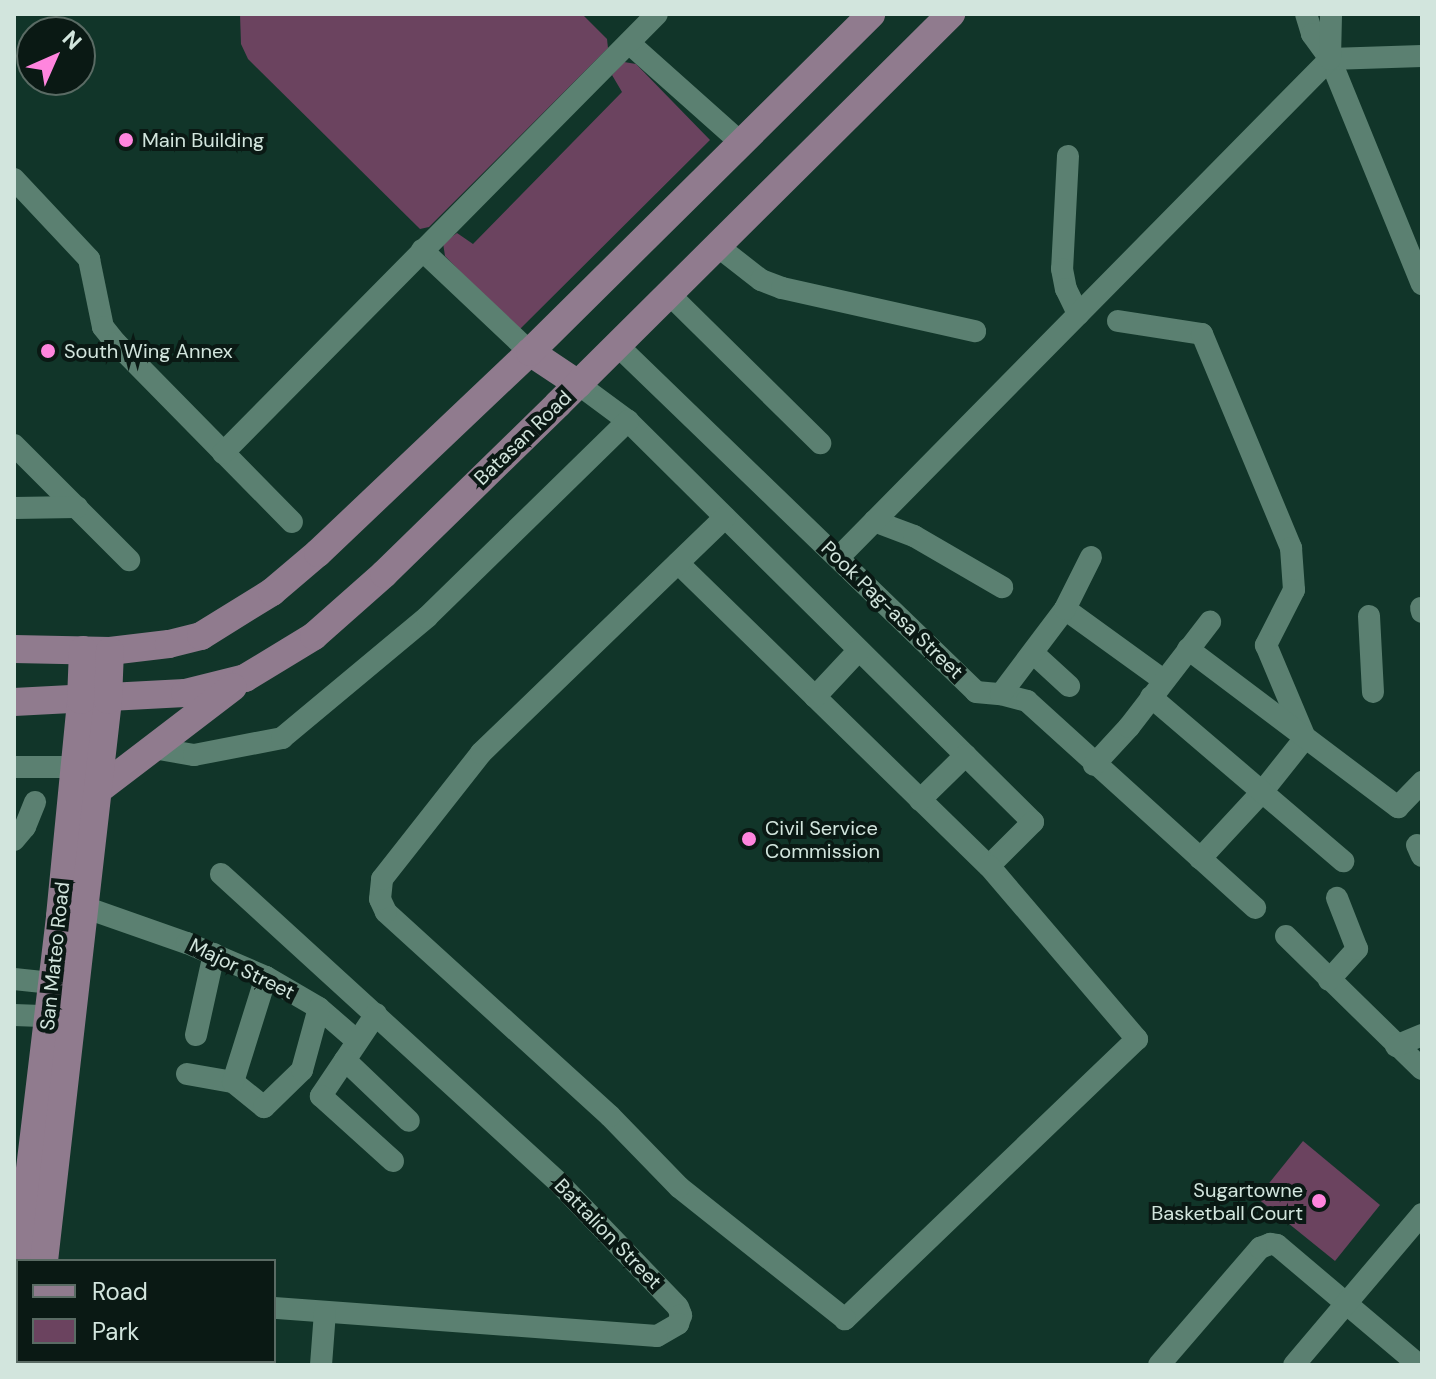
<!DOCTYPE html>
<style>
body{margin:0}
#map{position:relative;width:1436px;height:1379px;overflow:hidden;background:#113529;font-family:"DM Sans",sans-serif}
div>[style]{position:absolute}
.green>*{inset:0;background:#6b435f}
.minor>*{height:22px;margin:-11px;padding:0 11px;transform-origin:11px;border-radius:11px;background:#5b8071}
.major>*{height:28px;margin:-14px;padding:0 14px;transform-origin:14px;border-radius:14px;background:#907b8e}
.dots>*{width:22px;height:22px;translate:-50% -50%;box-sizing:border-box;border:4px solid #0a1914;border-radius:50%}
span{translate:-50% -50%;white-space:nowrap;text-align:center;line-height:1.15;-webkit-text-stroke:8px #0a1914;paint-order:stroke}
.poi-label{font-size:20px;color:#d2e5dd}
.left{translate:0 -50%;text-align:left}
.right{translate:-100% -50%;text-align:right}
.street-label{font-size:20px;color:#d2e5dd}
.frame{position:absolute;inset:0;border:16px solid #d2e5dd;pointer-events:none}
.legend{position:absolute;left:16px;top:1259px;width:260px;height:104px;box-sizing:border-box;background:#0a1914;border:2px solid #5a6b64;margin:0;padding:10px 14px;list-style:none;font-size:24px;color:#d2e5dd}
.legend li{display:flex;align-items:center;gap:16px;height:40px}
.legend b{width:40px;border:2px solid #5a6b64}
.north{position:absolute;left:16px;top:16px;width:80px;height:80px;box-sizing:border-box;background:#0a1914;border:2px solid #5a6b64;border-radius:50%;rotate:45deg;font-size:22px;font-weight:700;line-height:32px;text-align:center;color:#d2e5dd}
.north::after{content:'';display:block;margin:auto;width:28px;height:36px;background:#ff85de;clip-path:polygon(50% 0,100% 100%,50% 72%,0 100%)}
</style>
<div id="map">
<div class="green">
<div style="clip-path:polygon(240px 14px,582px 14px,607px 39px,608px 48px,429px 227px,420px 229px,248px 59px,241px 44px)"></div>
<div style="clip-path:polygon(624px 62px,636px 64px,710px 140px,518px 331px,445px 256px,443px 243px,457px 233px,473px 244px,622px 92px,612px 75px)"></div>
<div style="clip-path:polygon(1303px 1141px,1380px 1205px,1335px 1261px,1257px 1198px)"></div>
</div>
<div class="minor">
<div style="left:1306px;top:14px;width:21px;rotate:73deg"></div>
<div style="left:1312px;top:34px;width:31px;rotate:54deg"></div>
<div style="left:1330px;top:59px;width:243px;rotate:67.8deg"></div>
<div style="left:629px;top:43px;width:149px;rotate:41.7deg"></div>
<div style="left:1330px;top:59px;width:92px;rotate:-1.9deg"></div>
<div style="left:1068px;top:156px;width:113px;rotate:93deg"></div>
<div style="left:1062px;top:269px;width:20px;rotate:79deg"></div>
<div style="left:1066px;top:289px;width:28px;rotate:64deg"></div>
<div style="left:14px;top:179px;width:110px;rotate:46.8deg"></div>
<div style="left:89px;top:259px;width:69px;rotate:78.4deg"></div>
<div style="left:103px;top:327px;width:21px;rotate:51deg"></div>
<div style="left:116px;top:343px;width:251px;rotate:45.5deg"></div>
<div style="left:716px;top:245px;width:57px;rotate:37.9deg"></div>
<div style="left:761px;top:280px;width:22px;rotate:21deg"></div>
<div style="left:782px;top:288px;width:198px;rotate:12.6deg"></div>
<div style="left:422px;top:250px;width:149px;rotate:43.4deg"></div>
<div style="left:668px;top:293px;width:214px;rotate:44.6deg"></div>
<div style="left:1118px;top:321px;width:85px;rotate:8.8deg"></div>
<div style="left:1202px;top:334px;width:232px;rotate:67.4deg"></div>
<div style="left:1291px;top:548px;width:42px;rotate:85.9deg"></div>
<div style="left:1294px;top:590px;width:62px;rotate:117deg"></div>
<div style="left:1266px;top:645px;width:101px;rotate:67.2deg"></div>
<div style="left:1305px;top:738px;width:69px;rotate:128.5deg"></div>
<div style="left:1262px;top:792px;width:91px;rotate:132.8deg"></div>
<div style="left:617px;top:345px;width:499px;rotate:44deg"></div>
<div style="left:976px;top:692px;width:25px;rotate:5deg"></div>
<div style="left:1001px;top:694px;width:27px;rotate:15deg"></div>
<div style="left:1027px;top:701px;width:308px;rotate:42.2deg"></div>
<div style="left:578px;top:384px;width:62px;rotate:36.5deg"></div>
<div style="left:628px;top:421px;width:570px;rotate:44.72deg"></div>
<div style="left:1033px;top:822px;width:62px;rotate:135deg"></div>
<div style="left:14px;top:445px;width:163px;rotate:45deg"></div>
<div style="left:223px;top:453px;width:617px;rotate:-45.33deg"></div>
<div style="left:14px;top:508px;width:63px;rotate:-0.9deg"></div>
<div style="left:874px;top:521px;width:43px;rotate:20.6deg"></div>
<div style="left:914px;top:536px;width:102px;rotate:30.1deg"></div>
<div style="left:839px;top:557px;width:699px;rotate:-45.41deg"></div>
<div style="left:1330px;top:59px;width:45px;rotate:-88.7deg"></div>
<div style="left:678px;top:563px;width:434px;rotate:44.3deg"></div>
<div style="left:989px;top:866px;width:228px;rotate:49.5deg"></div>
<div style="left:1137px;top:1039px;width:405px;rotate:136.2deg"></div>
<div style="left:845px;top:1319px;width:212px;rotate:-141.5deg"></div>
<div style="left:679px;top:1187px;width:99px;rotate:-134.2deg"></div>
<div style="left:610px;top:1116px;width:303px;rotate:-137.7deg"></div>
<div style="left:386px;top:912px;width:14px;rotate:-115deg"></div>
<div style="left:380px;top:899px;width:20px;rotate:-84deg"></div>
<div style="left:382px;top:879px;width:160px;rotate:-51.8deg"></div>
<div style="left:481px;top:753px;width:339px;rotate:-44deg"></div>
<div style="left:1421px;top:608px;width:4px;rotate:76deg"></div>
<div style="left:1065px;top:609px;width:121px;rotate:35.9deg"></div>
<div style="left:1369px;top:616px;width:76px;rotate:87deg"></div>
<div style="left:1188px;top:649px;width:263px;rotate:37deg"></div>
<div style="left:1398px;top:807px;width:35px;rotate:-46deg"></div>
<div style="left:1033px;top:653px;width:49px;rotate:42.5deg"></div>
<div style="left:1001px;top:694px;width:106px;rotate:-53deg"></div>
<div style="left:1065px;top:609px;width:58px;rotate:-63.4deg"></div>
<div style="left:815px;top:697px;width:64px;rotate:-46.9deg"></div>
<div style="left:1151px;top:697px;width:253px;rotate:40.5deg"></div>
<div style="left:153px;top:748px;width:42px;rotate:9.7deg"></div>
<div style="left:194px;top:755px;width:90px;rotate:-10.9deg"></div>
<div style="left:282px;top:738px;width:189px;rotate:-39.8deg"></div>
<div style="left:427px;top:617px;width:281px;rotate:-44.3deg"></div>
<div style="left:1094px;top:765px;width:52px;rotate:-47.4deg"></div>
<div style="left:1129px;top:727px;width:133px;rotate:-52.4deg"></div>
<div style="left:14px;top:767px;width:60px"></div>
<div style="left:920px;top:800px;width:64px;rotate:-44.4deg"></div>
<div style="left:14px;top:840px;width:17px;rotate:-50deg"></div>
<div style="left:25px;top:827px;width:27px;rotate:-68deg"></div>
<div style="left:1417px;top:845px;width:12px;rotate:66deg"></div>
<div style="left:221px;top:874px;width:459px;rotate:42.4deg"></div>
<div style="left:560px;top:1184px;width:170px;rotate:46.2deg"></div>
<div style="left:678px;top:1307px;width:9px;rotate:69deg"></div>
<div style="left:681px;top:1315px;width:9px;rotate:108deg"></div>
<div style="left:678px;top:1324px;width:24px;rotate:150deg"></div>
<div style="left:657px;top:1336px;width:384px;rotate:-175.8deg"></div>
<div style="left:84px;top:907px;width:109px;rotate:19.3deg"></div>
<div style="left:187px;top:943px;width:86px;rotate:23.3deg"></div>
<div style="left:266px;top:977px;width:61px;rotate:30.3deg"></div>
<div style="left:319px;top:1008px;width:50px;rotate:41deg"></div>
<div style="left:1286px;top:936px;width:190px;rotate:44.4deg"></div>
<div style="left:14px;top:979px;width:38px;rotate:6deg"></div>
<div style="left:1329px;top:980px;width:42px;rotate:-47.9deg"></div>
<div style="left:1357px;top:949px;width:55px;rotate:-111.4deg"></div>
<div style="left:376px;top:1014px;width:99px;rotate:123.9deg"></div>
<div style="left:321px;top:1096px;width:97px;rotate:42.1deg"></div>
<div style="left:14px;top:1015px;width:34px;rotate:2deg"></div>
<div style="left:196px;top:1035px;width:83px;rotate:-77.5deg"></div>
<div style="left:1396px;top:1046px;width:28px;rotate:-23deg"></div>
<div style="left:345px;top:1060px;width:88px;rotate:43.6deg"></div>
<div style="left:187px;top:1074px;width:47px;rotate:9.9deg"></div>
<div style="left:233px;top:1082px;width:40px;rotate:39deg"></div>
<div style="left:264px;top:1107px;width:53px;rotate:-44.2deg"></div>
<div style="left:302px;top:1070px;width:64px;rotate:-74.7deg"></div>
<div style="left:233px;top:1082px;width:110px;rotate:-72.6deg"></div>
<div style="left:14px;top:1318px;width:4px"></div>
<div style="left:321px;top:1365px;width:53px;rotate:-85.7deg"></div>
<div style="left:1159px;top:1365px;width:155px;rotate:-49.2deg"></div>
<div style="left:1260px;top:1248px;width:11px;rotate:-22deg"></div>
<div style="left:1270px;top:1244px;width:7px;rotate:8deg"></div>
<div style="left:1277px;top:1245px;width:186px;rotate:40.2deg"></div>
<div style="left:1294px;top:1365px;width:198px;rotate:-49.7deg"></div>
</div>
<div class="major">
<div style="left:530px;top:352px;width:58px;rotate:33.7deg"></div>
<div style="left:14px;top:649px;width:96px;rotate:1.2deg"></div>
<div style="left:110px;top:651px;width:59px;rotate:-6.8deg"></div>
<div style="left:169px;top:644px;width:33px;rotate:-14deg"></div>
<div style="left:201px;top:636px;width:84px;rotate:-31.8deg"></div>
<div style="left:272px;top:592px;width:60px;rotate:-40.3deg"></div>
<div style="left:318px;top:553px;width:292px;rotate:-43.5deg"></div>
<div style="left:530px;top:352px;width:480px;rotate:-44.7deg"></div>
<div style="left:14px;top:702px;width:171px;rotate:-3deg"></div>
<div style="left:185px;top:693px;width:62px;rotate:-14deg"></div>
<div style="left:245px;top:678px;width:81px;rotate:-31.3deg"></div>
<div style="left:314px;top:636px;width:94px;rotate:-41.5deg"></div>
<div style="left:384px;top:574px;width:243px;rotate:-44.3deg"></div>
<div style="left:558px;top:404px;width:554px;rotate:-44.78deg"></div>
<div style="left:97px;top:791px;width:171px;rotate:-37.4deg"></div>
<div style="left:19px;top:1261px;width:347px;rotate:-83.2deg"></div>
<div style="left:60px;top:916px;width:217px;rotate:-84.4deg"></div>
<div style="left:81px;top:700px;width:50px;rotate:-87.7deg"></div>
<div style="left:44px;top:1261px;width:565px;rotate:-83.49deg"></div>
<div style="left:108px;top:700px;width:49px;rotate:-87.7deg"></div>
<div style="left:14px;top:1303px;width:34px;rotate:-83deg"></div>
<div style="left:33px;top:1365px;width:4px;rotate:-90deg"></div>
</div>
<div class="dots">
<div style="left:126px;top:140px;background:#ff85de"></div>
<div style="left:48px;top:351px;background:#ff85de"></div>
<div style="left:749px;top:839px;background:#ff85de"></div>
<div style="left:1319px;top:1201px;background:#ff85de"></div>
</div>
<div class="poi-label">
<span class="left" style="left:142px;top:140px">Main Building</span>
<span class="left" style="left:64px;top:351px">South Wing Annex</span>
<span class="left" style="left:765px;top:840px">Civil Service<br>Commission</span>
<span class="right" style="left:1303px;top:1202px">Sugartowne<br>Basketball Court</span>
</div>
<div class="street-label">
<span style="left:523px;top:438px;rotate:-44deg">Batasan Road</span>
<span style="left:892px;top:610px;rotate:44deg">Pook Pag-asa Street</span>
<span style="left:55px;top:956px;rotate:-84deg">San Mateo Road</span>
<span style="left:242px;top:969px;rotate:26deg">Major Street</span>
<span style="left:608px;top:1234px;rotate:46deg">Battalion Street</span>
</div>
<div class="frame"></div>
<ul class="legend">
<li><b style="height:10px;background:#907b8e"></b>Road</li>
<li><b style="height:22px;background:#6b435f"></b>Park</li>
</ul>
<div class="north">N</div>
</div>
